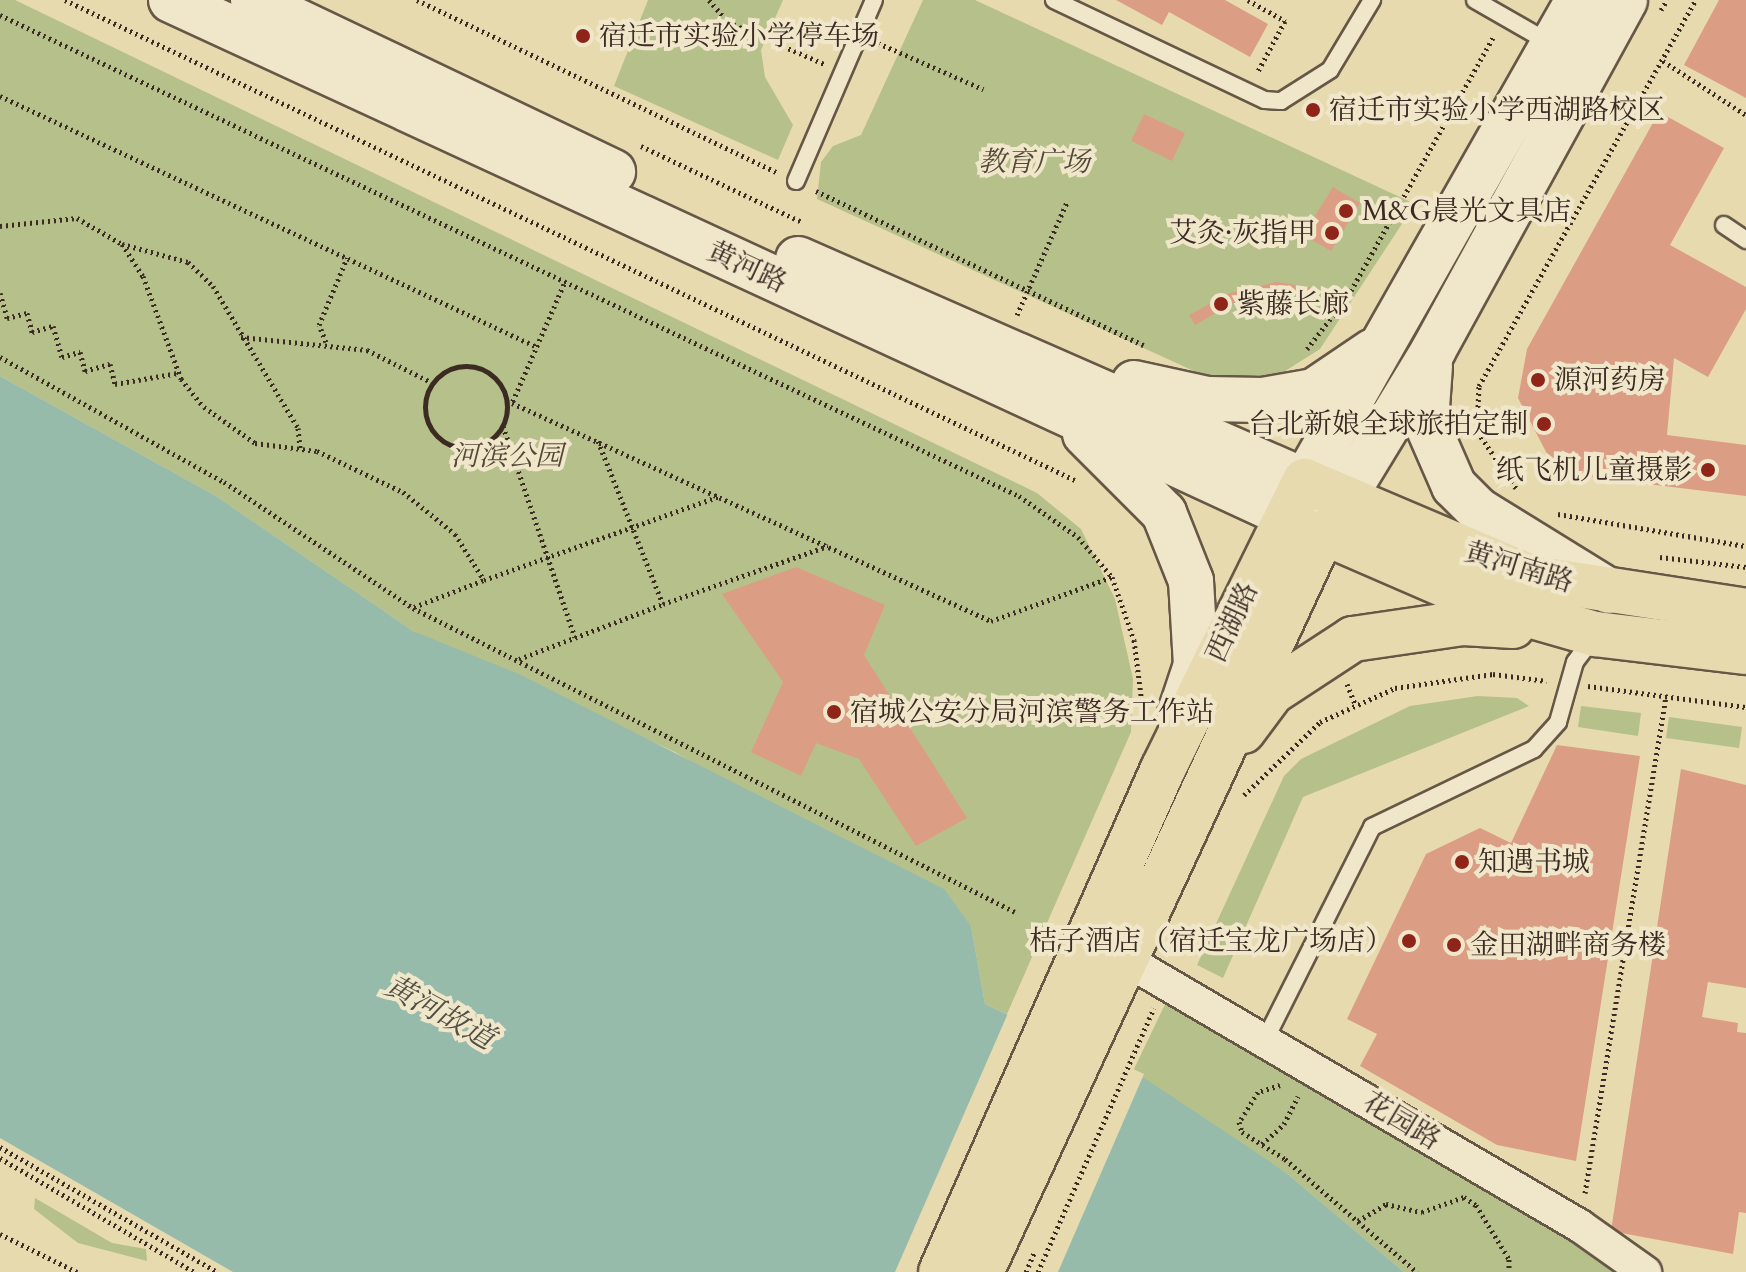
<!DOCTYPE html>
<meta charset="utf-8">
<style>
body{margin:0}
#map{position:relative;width:1746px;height:1272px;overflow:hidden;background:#e8daaf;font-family:Cardo,"Noto Serif SC",serif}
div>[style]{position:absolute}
.green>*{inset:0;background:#b6c08b}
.water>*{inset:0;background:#97bbab}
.pier>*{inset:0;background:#e8daaf}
.building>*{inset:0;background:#dc9d85}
.path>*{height:5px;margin-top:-2.5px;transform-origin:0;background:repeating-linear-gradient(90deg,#3b2b23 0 2px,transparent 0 6px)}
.path>.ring{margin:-2.5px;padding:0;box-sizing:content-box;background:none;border:5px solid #3b2b23;border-radius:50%}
.roads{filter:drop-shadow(2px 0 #665746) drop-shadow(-2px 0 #665746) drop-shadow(0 2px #665746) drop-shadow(0 -2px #665746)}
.service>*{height:16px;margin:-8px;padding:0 8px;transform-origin:8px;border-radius:8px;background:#f0e7cb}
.minor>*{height:32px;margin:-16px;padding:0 16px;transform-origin:16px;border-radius:16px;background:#f0e7cb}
.secondary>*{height:44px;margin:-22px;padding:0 22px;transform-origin:22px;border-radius:22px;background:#f0e7cb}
.primary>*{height:44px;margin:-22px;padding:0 22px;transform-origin:22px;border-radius:22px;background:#e8daaf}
.dots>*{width:22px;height:22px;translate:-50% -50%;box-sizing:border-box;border:4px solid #f0e7cb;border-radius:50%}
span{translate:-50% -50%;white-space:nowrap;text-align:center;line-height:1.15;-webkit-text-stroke:8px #f0e7cb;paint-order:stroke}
.poi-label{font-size:28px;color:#3b2b23}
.left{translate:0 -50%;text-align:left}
.right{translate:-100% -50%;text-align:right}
.park-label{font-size:28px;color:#544938;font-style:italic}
.street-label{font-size:28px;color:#3b2b23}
.water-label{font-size:30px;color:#524f45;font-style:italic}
</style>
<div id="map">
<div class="green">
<div style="clip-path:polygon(0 0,15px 0,1037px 493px,1081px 529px,1115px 599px,1133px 679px,1131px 732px,1007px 1014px,985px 1004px,971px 926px,675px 752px,413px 631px,216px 496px,0 376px)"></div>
<div style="clip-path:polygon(648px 0,783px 0,761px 50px,765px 77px,793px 125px,778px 160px,614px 86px)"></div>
<div style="clip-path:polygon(923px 0,975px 0,1415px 204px,1320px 349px,1271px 380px,1207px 377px,817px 199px,821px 162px,833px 146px,861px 135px)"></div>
<div style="clip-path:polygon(1478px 696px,1517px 698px,1529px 706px,1303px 797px,1223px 978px,1197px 965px,1284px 776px,1301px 759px,1410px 706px)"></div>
<div style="clip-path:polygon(1581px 706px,1641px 713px,1638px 736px,1578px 727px)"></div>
<div style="clip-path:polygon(1669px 717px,1742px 727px,1739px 748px,1666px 738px)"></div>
<div style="clip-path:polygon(1170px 994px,1625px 1272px,1404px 1272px,1284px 1171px,1132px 1073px)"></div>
<div style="clip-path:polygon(35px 1198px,112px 1243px,146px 1249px,147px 1261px,78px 1243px,34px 1209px)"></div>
</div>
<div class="water">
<div style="clip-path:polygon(0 376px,216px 496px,413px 631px,521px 675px,944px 889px,971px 926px,985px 1004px,1147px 1080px,1284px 1171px,1404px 1272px,233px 1272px,0 1138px)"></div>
</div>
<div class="pier">
<div style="clip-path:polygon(1009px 1011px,1144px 1074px,1058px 1272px,895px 1272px)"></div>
</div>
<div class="building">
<div style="clip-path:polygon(1116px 0,1225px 0,1268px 24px,1250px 57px,1169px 12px,1162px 25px)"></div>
<div style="clip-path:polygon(1719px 0,1746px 0,1746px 98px,1684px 65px)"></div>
<div style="clip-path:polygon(1659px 112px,1724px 148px,1670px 245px,1746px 287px,1746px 309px,1708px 377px,1674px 358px,1667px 435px,1746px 445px,1746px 496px,1557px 473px,1518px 398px,1527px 349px)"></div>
<div style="clip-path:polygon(1144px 114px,1185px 133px,1172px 161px,1131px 141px)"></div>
<div style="clip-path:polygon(1333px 187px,1360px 203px,1331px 251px,1303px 235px)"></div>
<div style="clip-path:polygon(1277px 282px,1320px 289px,1317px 299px,1279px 292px,1233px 303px,1195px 325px,1189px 315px,1230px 293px)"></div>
<div style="clip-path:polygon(796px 567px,885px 605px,864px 655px,967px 818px,916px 846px,859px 759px,816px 743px,801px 776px,751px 752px,783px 682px,722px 594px)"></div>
<div style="clip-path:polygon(1557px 745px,1640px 756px,1576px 1161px,1497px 1145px,1360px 1066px,1377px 1034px,1347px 1019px,1426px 854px,1480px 828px,1511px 843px)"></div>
<div style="clip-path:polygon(1681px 769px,1746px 785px,1746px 988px,1708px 982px,1702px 1017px,1738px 1023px,1737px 1032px,1746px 1033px,1746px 1213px,1739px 1212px,1733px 1254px,1611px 1231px)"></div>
</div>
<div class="path">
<div style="left:65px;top:0;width:1118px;rotate:25.42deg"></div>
<div style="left:417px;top:0;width:400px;rotate:25.6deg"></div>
<div style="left:709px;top:0;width:29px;rotate:49deg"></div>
<div style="left:728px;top:22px;width:105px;rotate:23.6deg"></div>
<div style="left:1248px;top:0;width:43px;rotate:29.6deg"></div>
<div style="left:1285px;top:21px;width:59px;rotate:118.3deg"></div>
<div style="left:1661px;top:10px;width:12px;rotate:-59deg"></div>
<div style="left:0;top:15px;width:1127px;rotate:25.27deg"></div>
<div style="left:1019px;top:496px;width:72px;rotate:34.8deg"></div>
<div style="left:1078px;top:537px;width:52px;rotate:49.6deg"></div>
<div style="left:1112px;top:577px;width:67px;rotate:70.8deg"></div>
<div style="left:1134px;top:640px;width:64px;rotate:82.8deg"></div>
<div style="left:878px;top:43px;width:115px;rotate:23.7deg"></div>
<div style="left:1663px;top:61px;width:99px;rotate:33deg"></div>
<div style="left:0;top:96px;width:593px;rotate:25.05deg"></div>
<div style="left:641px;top:146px;width:178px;rotate:25.3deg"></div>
<div style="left:816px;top:191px;width:362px;rotate:25.2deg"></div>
<div style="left:0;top:226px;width:77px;rotate:-5.9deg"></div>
<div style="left:77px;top:218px;width:52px;rotate:30deg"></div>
<div style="left:122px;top:244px;width:38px;rotate:57deg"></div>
<div style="left:143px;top:276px;width:110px;rotate:69.7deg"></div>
<div style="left:181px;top:379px;width:36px;rotate:51deg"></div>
<div style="left:204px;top:407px;width:62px;rotate:35.2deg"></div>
<div style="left:255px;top:443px;width:63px;rotate:7.4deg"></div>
<div style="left:317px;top:451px;width:95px;rotate:25.5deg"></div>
<div style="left:403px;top:492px;width:67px;rotate:38.9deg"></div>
<div style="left:455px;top:534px;width:54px;rotate:57.8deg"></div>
<div style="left:484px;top:580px;width:251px;rotate:-19.6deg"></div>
<div style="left:122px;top:244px;width:68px;rotate:15.3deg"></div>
<div style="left:188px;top:262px;width:35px;rotate:44deg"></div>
<div style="left:213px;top:286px;width:165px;rotate:59.1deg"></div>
<div style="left:298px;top:428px;width:20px;rotate:84deg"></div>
<div style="left:564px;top:284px;width:130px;rotate:113.6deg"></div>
<div style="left:512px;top:403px;width:526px;rotate:24.47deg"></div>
<div style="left:991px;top:621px;width:129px;rotate:-20deg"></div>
<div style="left:0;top:293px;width:26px;rotate:74deg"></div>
<div style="left:7px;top:318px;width:21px;rotate:-14deg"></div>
<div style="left:27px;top:313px;width:20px;rotate:75deg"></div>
<div style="left:32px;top:332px;width:22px;rotate:-16deg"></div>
<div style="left:53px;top:326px;width:32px;rotate:74deg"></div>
<div style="left:62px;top:357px;width:19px;rotate:-16deg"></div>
<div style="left:80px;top:352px;width:20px;rotate:75deg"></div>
<div style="left:85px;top:371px;width:26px;rotate:-16deg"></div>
<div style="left:110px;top:364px;width:21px;rotate:76deg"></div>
<div style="left:115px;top:384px;width:64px;rotate:-9.9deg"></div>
<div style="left:1017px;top:315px;width:124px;rotate:-66.1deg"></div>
<div style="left:241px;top:337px;width:127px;rotate:5.9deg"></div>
<div style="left:367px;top:350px;width:74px;rotate:26.6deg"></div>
<div style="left:326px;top:342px;width:18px;rotate:-112deg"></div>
<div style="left:319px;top:325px;width:73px;rotate:-67.3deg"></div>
<div style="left:1307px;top:349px;width:67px;rotate:-52.3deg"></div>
<div style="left:1348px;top:296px;width:298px;rotate:-60.7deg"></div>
<div style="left:0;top:357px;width:257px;rotate:29.2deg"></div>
<div style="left:224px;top:482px;width:227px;rotate:33.7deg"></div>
<div style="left:413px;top:608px;width:674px;rotate:26.79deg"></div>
<div class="ring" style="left:425px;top:366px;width:77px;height:77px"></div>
<div style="left:503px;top:426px;width:223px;rotate:71.2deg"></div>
<div style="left:598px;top:441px;width:175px;rotate:68.3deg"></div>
<div style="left:663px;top:604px;width:175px;rotate:-19.4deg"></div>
<div style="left:1516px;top:488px;width:69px;rotate:-124.4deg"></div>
<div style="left:1477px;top:431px;width:45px;rotate:-87.5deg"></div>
<div style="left:1479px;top:386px;width:443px;rotate:-60.7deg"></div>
<div style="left:1558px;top:514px;width:191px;rotate:9.7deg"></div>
<div style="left:1660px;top:557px;width:87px;rotate:6.6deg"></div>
<div style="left:414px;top:607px;width:75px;rotate:-21.1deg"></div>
<div style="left:519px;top:659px;width:154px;rotate:-20.9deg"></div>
<div style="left:1347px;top:684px;width:22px;rotate:68deg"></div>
<div style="left:1588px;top:686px;width:159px;rotate:7.6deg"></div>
<div style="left:1244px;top:795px;width:105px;rotate:-43.8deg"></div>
<div style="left:1320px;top:722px;width:82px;rotate:-24.4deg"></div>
<div style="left:1395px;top:688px;width:99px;rotate:-8.1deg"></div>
<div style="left:1493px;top:674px;width:54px;rotate:7.4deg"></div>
<div style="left:1280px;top:1085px;width:23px;rotate:162deg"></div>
<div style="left:1258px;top:1092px;width:36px;rotate:122deg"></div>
<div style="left:1239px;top:1122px;width:10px;rotate:73deg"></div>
<div style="left:1242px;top:1132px;width:51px;rotate:32.1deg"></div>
<div style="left:1285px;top:1159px;width:174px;rotate:40.6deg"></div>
<div style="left:1262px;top:1144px;width:30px;rotate:-42deg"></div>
<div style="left:1284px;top:1124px;width:31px;rotate:-63deg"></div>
<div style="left:0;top:1147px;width:250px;rotate:29.9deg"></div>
<div style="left:0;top:1158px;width:225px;rotate:30.4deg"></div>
<div style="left:1585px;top:1193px;width:504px;rotate:-80.74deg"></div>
<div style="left:1358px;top:1221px;width:33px;rotate:-31deg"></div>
<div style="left:1386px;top:1204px;width:37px;rotate:13deg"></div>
<div style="left:1422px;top:1212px;width:45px;rotate:-19.7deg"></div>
<div style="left:1464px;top:1197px;width:14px;rotate:34deg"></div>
<div style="left:1476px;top:1205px;width:63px;rotate:58.6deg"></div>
<div style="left:1509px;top:1259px;width:13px;rotate:90deg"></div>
<div style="left:0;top:1234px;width:86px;rotate:26.3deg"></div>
<div style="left:1026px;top:1272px;width:23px;rotate:-67deg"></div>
<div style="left:1038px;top:1272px;width:288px;rotate:-66.3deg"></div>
</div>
<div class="roads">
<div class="service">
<div style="left:1054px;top:0;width:233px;rotate:25.4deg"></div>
<div style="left:1265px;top:100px;width:16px;rotate:4deg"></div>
<div style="left:1281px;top:101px;width:58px;rotate:-32.3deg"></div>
<div style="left:1330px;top:70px;width:82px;rotate:-59deg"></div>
<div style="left:1475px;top:0;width:86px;rotate:29.8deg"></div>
<div style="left:796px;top:181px;width:197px;rotate:-66.7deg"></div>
<div style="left:1724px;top:225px;width:27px;rotate:34deg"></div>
<div style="left:1265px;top:1040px;width:238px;rotate:-63.3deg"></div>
<div style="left:1372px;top:827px;width:180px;rotate:-25.7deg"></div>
<div style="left:1534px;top:749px;width:36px;rotate:-48deg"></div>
<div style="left:1558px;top:722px;width:62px;rotate:-74.2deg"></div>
<div style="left:1575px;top:662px;width:34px;rotate:-53deg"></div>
</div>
<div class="minor">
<div style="left:1121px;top:957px;width:532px;rotate:30.37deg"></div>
<div style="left:1580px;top:1226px;width:80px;rotate:35.3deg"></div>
</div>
<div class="secondary">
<div style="left:171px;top:0;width:1269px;rotate:24.79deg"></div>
<div style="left:1323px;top:532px;width:212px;rotate:-58.7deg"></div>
<div style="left:1433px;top:351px;width:400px;rotate:-61.3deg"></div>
<div style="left:253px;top:0;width:399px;rotate:25.5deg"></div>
<div style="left:798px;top:259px;width:553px;rotate:23.65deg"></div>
<div style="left:1305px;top:481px;width:553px;rotate:-60.42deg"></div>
<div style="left:1430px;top:366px;width:56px;rotate:94.1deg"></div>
<div style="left:1426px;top:422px;width:70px;rotate:66.4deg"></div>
<div style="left:1454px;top:486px;width:34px;rotate:45deg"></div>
<div style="left:1478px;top:510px;width:154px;rotate:31.7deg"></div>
<div style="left:1134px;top:383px;width:75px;rotate:12.4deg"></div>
<div style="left:1207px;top:399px;width:56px;rotate:1deg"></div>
<div style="left:1263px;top:400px;width:52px;rotate:-10deg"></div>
<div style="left:1314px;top:391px;width:71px;rotate:-34.1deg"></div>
<div style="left:1085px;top:434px;width:112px;rotate:45deg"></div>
<div style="left:1164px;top:513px;width:73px;rotate:68.3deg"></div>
<div style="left:1191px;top:581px;width:84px;rotate:86.6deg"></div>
<div style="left:1196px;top:665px;width:51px;rotate:108.4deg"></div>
</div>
<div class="primary">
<div style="left:1243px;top:731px;width:49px;rotate:-53.4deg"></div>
<div style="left:1272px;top:692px;width:97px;rotate:-33.2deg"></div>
<div style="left:1353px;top:639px;width:111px;rotate:-8.3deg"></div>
<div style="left:1463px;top:623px;width:50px;rotate:3.4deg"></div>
<div style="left:941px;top:1272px;width:550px;rotate:-66.19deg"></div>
<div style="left:1163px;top:769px;width:321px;rotate:-63.8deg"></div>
<div style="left:1305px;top:481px;width:249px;rotate:23deg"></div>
<div style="left:1534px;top:578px;width:215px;rotate:8.8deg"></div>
<div style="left:981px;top:1272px;width:815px;rotate:-65.2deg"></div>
<div style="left:1323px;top:532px;width:176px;rotate:23.5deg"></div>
<div style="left:1484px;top:602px;width:116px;rotate:16.1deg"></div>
<div style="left:1595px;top:634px;width:152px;rotate:6.8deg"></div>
</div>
</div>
<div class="dots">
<div style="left:583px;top:36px;background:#8f2418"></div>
<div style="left:1313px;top:110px;background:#8f2418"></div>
<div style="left:1346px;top:211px;background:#8f2418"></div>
<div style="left:1332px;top:233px;background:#8f2418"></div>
<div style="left:1221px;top:304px;background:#8f2418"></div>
<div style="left:1538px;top:380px;background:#8f2418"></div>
<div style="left:1544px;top:424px;background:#8f2418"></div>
<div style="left:1708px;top:470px;background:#8f2418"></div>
<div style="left:834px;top:712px;background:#8f2418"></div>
<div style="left:1462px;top:862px;background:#8f2418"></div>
<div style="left:1409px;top:941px;background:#8f2418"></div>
<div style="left:1454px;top:945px;background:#8f2418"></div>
</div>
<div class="poi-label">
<span class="left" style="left:599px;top:36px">宿迁市实验小学停车场</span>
<span class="left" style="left:1329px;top:110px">宿迁市实验小学西湖路校区</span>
<span class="left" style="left:1362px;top:211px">M&amp;G晨光文具店</span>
<span class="right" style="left:1316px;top:233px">艾灸·灰指甲</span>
<span class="left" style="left:1237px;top:304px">紫藤长廊</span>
<span class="left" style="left:1554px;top:380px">源河药房</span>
<span class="right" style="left:1528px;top:424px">台北新娘全球旅拍定制</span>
<span class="right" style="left:1692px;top:470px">纸飞机儿童摄影</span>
<span class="left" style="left:850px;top:712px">宿城公安分局河滨警务工作站</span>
<span class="left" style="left:1478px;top:862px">知遇书城</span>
<span class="right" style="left:1393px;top:941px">桔子酒店（宿迁宝龙广场店）</span>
<span class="left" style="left:1470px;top:945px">金田湖畔商务楼</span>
</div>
<div class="park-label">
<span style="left:1034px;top:162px">教育广场</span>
<span style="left:507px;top:456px">河滨公园</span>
</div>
<div class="street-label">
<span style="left:747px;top:267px;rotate:25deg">黄河路</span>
<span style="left:1519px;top:567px;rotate:17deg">黄河南路</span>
<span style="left:1232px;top:622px;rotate:-65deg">西湖路</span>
<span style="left:1402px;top:1121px;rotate:31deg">花园路</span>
</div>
<div class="water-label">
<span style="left:439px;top:1013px;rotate:29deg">黄河故道</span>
</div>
</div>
